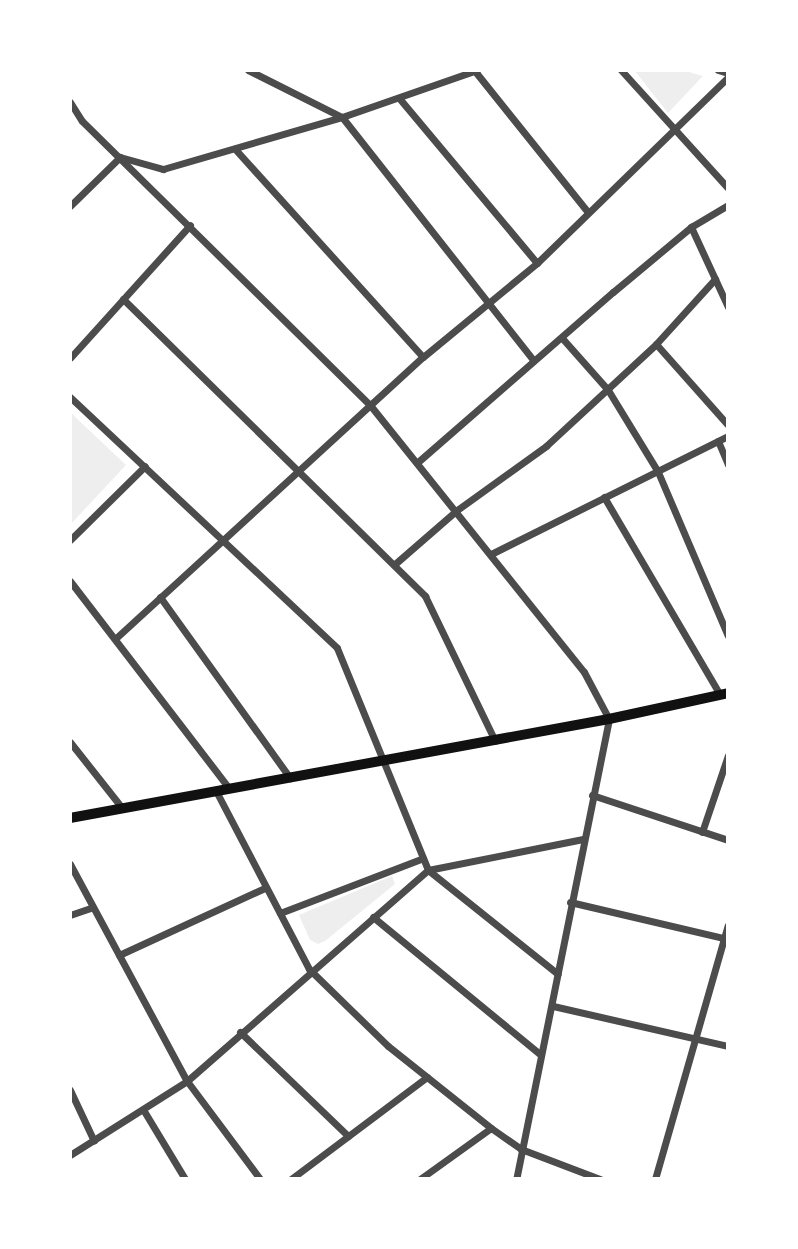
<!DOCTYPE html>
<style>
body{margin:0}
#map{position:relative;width:798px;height:1249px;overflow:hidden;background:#fff;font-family:Mulish,sans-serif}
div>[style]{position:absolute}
.green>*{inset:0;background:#eee}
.minor>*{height:7px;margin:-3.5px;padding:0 3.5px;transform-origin:3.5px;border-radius:3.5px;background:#4c4c4c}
.secondary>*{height:10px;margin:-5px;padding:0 5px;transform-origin:5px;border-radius:5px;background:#111}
span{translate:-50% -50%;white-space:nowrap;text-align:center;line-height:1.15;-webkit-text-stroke:7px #fff;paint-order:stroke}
.frame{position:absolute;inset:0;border:72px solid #fff;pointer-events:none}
</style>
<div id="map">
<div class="green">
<div style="clip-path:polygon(634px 70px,682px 70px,703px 76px,668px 113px)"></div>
<div style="clip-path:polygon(70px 412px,126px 465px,70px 525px)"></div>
<div style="clip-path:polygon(392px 876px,395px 884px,325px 941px,318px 944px,310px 940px,299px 915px)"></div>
</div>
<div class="minor">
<div style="left:248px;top:70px;width:105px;rotate:26.6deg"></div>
<div style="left:342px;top:117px;width:310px;rotate:51.8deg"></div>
<div style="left:474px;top:70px;width:181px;rotate:51.3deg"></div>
<div style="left:621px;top:70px;width:159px;rotate:47.8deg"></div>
<div style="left:718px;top:70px;width:10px;rotate:17deg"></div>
<div style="left:399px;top:98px;width:215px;rotate:50.1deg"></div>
<div style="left:70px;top:102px;width:22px;rotate:58deg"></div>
<div style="left:82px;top:121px;width:404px;rotate:44.6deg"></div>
<div style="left:370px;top:405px;width:342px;rotate:51.3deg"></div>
<div style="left:584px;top:672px;width:53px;rotate:62deg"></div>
<div style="left:609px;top:719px;width:469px;rotate:101.4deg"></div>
<div style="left:235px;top:149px;width:280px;rotate:47.9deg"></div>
<div style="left:70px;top:206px;width:70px;rotate:-44.4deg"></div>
<div style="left:120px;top:157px;width:45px;rotate:15.6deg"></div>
<div style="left:163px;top:169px;width:186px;rotate:-16.2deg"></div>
<div style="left:342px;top:117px;width:143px;rotate:-19.2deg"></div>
<div style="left:691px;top:227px;width:88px;rotate:65.2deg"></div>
<div style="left:123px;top:299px;width:424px;rotate:44.5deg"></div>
<div style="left:425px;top:596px;width:161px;rotate:64.2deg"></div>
<div style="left:562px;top:338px;width:69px;rotate:48.5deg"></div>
<div style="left:608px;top:390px;width:96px;rotate:58.6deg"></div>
<div style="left:658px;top:472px;width:178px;rotate:66.9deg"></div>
<div style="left:656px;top:344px;width:108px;rotate:48.4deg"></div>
<div style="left:70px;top:358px;width:179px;rotate:-47.9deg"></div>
<div style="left:70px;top:397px;width:366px;rotate:43.2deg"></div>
<div style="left:337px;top:648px;width:240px;rotate:67.7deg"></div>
<div style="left:428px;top:870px;width:166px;rotate:38.7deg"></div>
<div style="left:718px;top:441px;width:26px;rotate:67deg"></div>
<div style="left:419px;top:461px;width:257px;rotate:-41.1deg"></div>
<div style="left:613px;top:292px;width:102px;rotate:-39.8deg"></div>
<div style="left:691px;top:227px;width:43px;rotate:-30.7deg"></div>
<div style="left:604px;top:497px;width:229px;rotate:59.6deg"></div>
<div style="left:70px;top:540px;width:105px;rotate:-44.6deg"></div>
<div style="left:491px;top:554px;width:265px;rotate:-26.5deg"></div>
<div style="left:396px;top:563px;width:81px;rotate:-41deg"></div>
<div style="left:457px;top:510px;width:110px;rotate:-35.7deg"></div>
<div style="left:546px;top:446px;width:150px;rotate:-42.8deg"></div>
<div style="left:656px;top:344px;width:88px;rotate:-47.8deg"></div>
<div style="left:70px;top:581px;width:261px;rotate:52.5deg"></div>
<div style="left:160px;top:597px;width:223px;rotate:54.3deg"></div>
<div style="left:116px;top:638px;width:416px;rotate:-42.5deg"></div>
<div style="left:423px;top:357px;width:148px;rotate:-39.5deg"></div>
<div style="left:537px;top:263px;width:267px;rotate:-44.2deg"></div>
<div style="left:70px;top:742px;width:85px;rotate:51.7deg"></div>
<div style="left:216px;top:791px;width:201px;rotate:62.4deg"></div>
<div style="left:309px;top:969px;width:110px;rotate:44.3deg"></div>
<div style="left:388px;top:1046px;width:132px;rotate:38.5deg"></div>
<div style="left:491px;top:1128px;width:37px;rotate:35deg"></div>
<div style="left:521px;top:1149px;width:85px;rotate:20.8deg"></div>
<div style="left:592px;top:795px;width:143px;rotate:18.3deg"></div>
<div style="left:702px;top:832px;width:81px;rotate:-71.3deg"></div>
<div style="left:70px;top:864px;width:247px;rotate:61.7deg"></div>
<div style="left:187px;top:1081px;width:122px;rotate:53.3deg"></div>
<div style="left:570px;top:902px;width:158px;rotate:13.2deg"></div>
<div style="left:280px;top:913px;width:153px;rotate:-21deg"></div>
<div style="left:70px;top:915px;width:24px;rotate:-19deg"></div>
<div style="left:373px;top:917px;width:217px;rotate:39.4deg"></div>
<div style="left:119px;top:955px;width:161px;rotate:-24.7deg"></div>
<div style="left:553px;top:1006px;width:180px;rotate:12.9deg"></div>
<div style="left:240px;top:1032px;width:150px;rotate:43.9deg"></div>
<div style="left:70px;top:1090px;width:56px;rotate:64.8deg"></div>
<div style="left:144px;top:1111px;width:79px;rotate:58.9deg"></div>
<div style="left:70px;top:1155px;width:138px;rotate:-32.3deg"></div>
<div style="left:187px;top:1081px;width:320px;rotate:-41.2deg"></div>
<div style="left:428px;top:870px;width:158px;rotate:-11.3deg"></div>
<div style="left:291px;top:1179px;width:170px;rotate:-36.9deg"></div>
<div style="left:420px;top:1179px;width:87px;rotate:-35.7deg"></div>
<div style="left:655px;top:1179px;width:264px;rotate:-74deg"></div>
</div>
<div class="secondary">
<div style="left:70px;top:818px;width:548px;rotate:-10.41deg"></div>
<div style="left:609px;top:719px;width:122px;rotate:-12.3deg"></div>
</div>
<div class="frame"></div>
</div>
